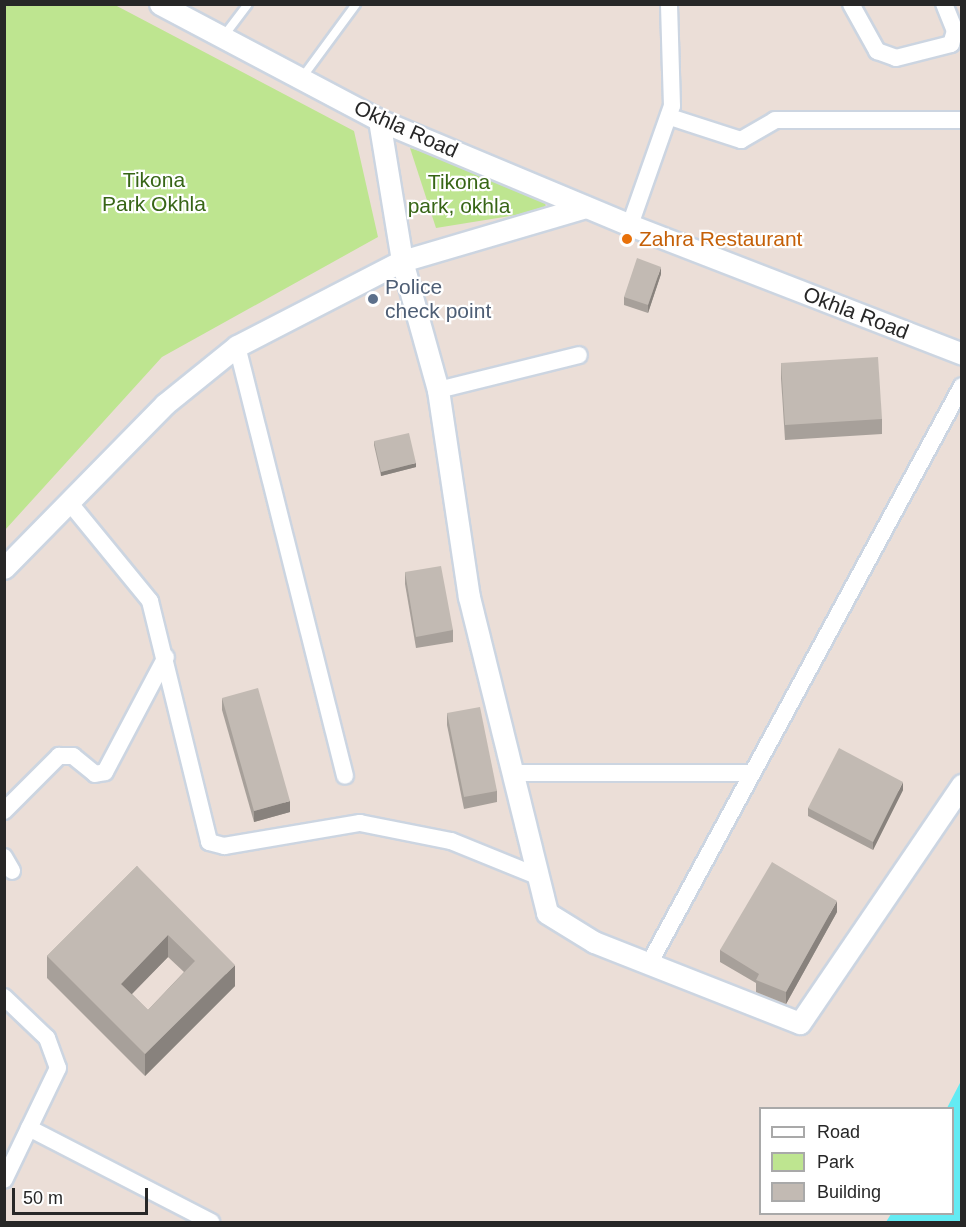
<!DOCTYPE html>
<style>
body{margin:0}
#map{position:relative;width:966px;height:1227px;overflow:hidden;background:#ebded7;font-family:Helvetica,sans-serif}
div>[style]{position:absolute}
.green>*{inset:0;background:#bee590}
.water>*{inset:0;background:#63ebf3}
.roads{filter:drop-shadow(2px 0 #ccd5e1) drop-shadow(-2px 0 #ccd5e1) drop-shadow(0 2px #ccd5e1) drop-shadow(0 -2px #ccd5e1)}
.service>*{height:8px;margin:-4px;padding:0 4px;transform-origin:4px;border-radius:4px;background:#fff}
.minor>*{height:16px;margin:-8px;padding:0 8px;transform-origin:8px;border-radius:8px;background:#fff}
.tertiary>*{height:21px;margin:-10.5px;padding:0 10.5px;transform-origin:10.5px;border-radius:10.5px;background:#fff}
.wall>*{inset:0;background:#a7a09a}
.shaded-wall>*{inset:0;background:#88827d}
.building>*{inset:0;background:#c2bab3}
.dots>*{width:16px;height:16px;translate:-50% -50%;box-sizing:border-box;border:3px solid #fff;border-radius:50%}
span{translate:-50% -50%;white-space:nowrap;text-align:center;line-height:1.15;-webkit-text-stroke:4.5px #fff;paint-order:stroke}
.street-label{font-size:21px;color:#272727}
.park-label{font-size:21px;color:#376516}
.food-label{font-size:21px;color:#c56008}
.left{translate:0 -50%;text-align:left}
.service-label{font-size:21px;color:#4e5e75}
.frame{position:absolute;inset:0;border:6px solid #272727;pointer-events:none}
.legend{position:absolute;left:759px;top:1107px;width:195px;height:108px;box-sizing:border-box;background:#fff;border:2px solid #a9a9a9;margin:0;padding:8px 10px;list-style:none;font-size:18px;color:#272727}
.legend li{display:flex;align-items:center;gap:12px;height:30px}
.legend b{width:30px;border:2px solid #a9a9a9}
.scale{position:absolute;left:12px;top:1188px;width:136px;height:27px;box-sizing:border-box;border:3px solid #272727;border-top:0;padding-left:8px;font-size:18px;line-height:21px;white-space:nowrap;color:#272727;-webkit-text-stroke:4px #fff;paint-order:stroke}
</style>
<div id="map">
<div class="green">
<div style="clip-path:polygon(5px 4px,115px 5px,354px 131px,378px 237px,162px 357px,5px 530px)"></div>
<div style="clip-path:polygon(410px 148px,544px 191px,546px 210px,436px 228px)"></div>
</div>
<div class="water">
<div style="clip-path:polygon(961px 1081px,961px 1222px,886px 1222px,891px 1214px,952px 1214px,952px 1108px,947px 1108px)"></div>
</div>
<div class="roads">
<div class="service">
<div style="left:223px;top:37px;width:41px;rotate:-52.9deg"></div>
<div style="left:301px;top:79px;width:93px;rotate:-53.7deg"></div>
</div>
<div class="minor">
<div style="left:851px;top:4px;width:54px;rotate:61deg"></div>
<div style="left:877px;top:51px;width:20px;rotate:20deg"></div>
<div style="left:896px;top:58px;width:57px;rotate:-14.3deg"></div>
<div style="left:951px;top:44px;width:14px;rotate:-73deg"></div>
<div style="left:955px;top:31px;width:29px;rotate:-112deg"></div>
<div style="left:670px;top:117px;width:75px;rotate:17.9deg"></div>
<div style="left:741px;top:140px;width:39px;rotate:-30deg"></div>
<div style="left:775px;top:120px;width:187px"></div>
<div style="left:630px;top:225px;width:126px;rotate:-70.6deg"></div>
<div style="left:672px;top:106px;width:102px;rotate:-91.7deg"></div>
<div style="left:237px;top:346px;width:443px;rotate:75.9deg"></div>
<div style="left:438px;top:390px;width:145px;rotate:-13.9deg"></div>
<div style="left:69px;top:502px;width:128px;rotate:50.7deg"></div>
<div style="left:150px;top:601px;width:248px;rotate:76.2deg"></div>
<div style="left:209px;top:842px;width:16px;rotate:15deg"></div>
<div style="left:224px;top:846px;width:138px;rotate:-9.6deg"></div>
<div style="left:360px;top:823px;width:93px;rotate:11.2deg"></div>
<div style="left:451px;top:841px;width:93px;rotate:22.1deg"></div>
<div style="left:512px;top:773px;width:238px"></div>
<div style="left:4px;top:811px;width:78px;rotate:-45deg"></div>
<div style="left:59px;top:756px;width:14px"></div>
<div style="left:73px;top:756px;width:28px;rotate:39deg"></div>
<div style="left:95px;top:774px;width:10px;rotate:-11deg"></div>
<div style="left:105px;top:772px;width:130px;rotate:-62.1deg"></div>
<div style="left:4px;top:857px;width:16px;rotate:60deg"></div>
<div style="left:649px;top:964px;width:657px;rotate:-61.56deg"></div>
<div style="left:4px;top:997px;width:59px;rotate:43.6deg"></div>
<div style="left:47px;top:1038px;width:32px;rotate:70deg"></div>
<div style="left:58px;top:1068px;width:124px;rotate:115.7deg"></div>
<div style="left:29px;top:1128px;width:205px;rotate:27.3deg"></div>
</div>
<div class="tertiary">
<div style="left:160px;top:4px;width:248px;rotate:27.9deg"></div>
<div style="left:379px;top:120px;width:272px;rotate:22.7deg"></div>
<div style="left:630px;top:225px;width:356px;rotate:21.2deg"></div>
<div style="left:379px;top:120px;width:143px;rotate:80.7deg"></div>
<div style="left:402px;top:261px;width:134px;rotate:74.4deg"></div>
<div style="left:438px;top:390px;width:209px;rotate:81.5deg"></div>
<div style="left:469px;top:597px;width:325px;rotate:76.1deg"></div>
<div style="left:547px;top:913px;width:55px;rotate:31.7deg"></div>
<div style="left:594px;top:942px;width:221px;rotate:21.5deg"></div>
<div style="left:800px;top:1023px;width:288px;rotate:-55.8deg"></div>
<div style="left:4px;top:568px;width:230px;rotate:-45.5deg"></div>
<div style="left:165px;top:404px;width:92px;rotate:-38.9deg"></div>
<div style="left:237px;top:346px;width:186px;rotate:-27.3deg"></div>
<div style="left:402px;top:261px;width:191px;rotate:-16.4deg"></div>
</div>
</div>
<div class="wall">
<div style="clip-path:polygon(661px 274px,648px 313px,624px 305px,624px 297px)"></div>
<div style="clip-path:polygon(781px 363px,882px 419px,882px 434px,785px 440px,781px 378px)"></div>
<div style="clip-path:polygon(374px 441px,416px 467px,381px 476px,374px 445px)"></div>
<div style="clip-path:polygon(405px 572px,453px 630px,453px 642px,416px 648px,405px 584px)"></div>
<div style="clip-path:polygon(222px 698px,290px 812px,254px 822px,222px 710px)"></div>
<div style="clip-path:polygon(447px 713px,497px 791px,497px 802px,464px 809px,447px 725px)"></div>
<div style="clip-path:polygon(903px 790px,873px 850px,808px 816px,808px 808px)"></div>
<div style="clip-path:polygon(evenodd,137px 866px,235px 986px,145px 1076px,47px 978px,47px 956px,137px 866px,168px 957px,184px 972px,148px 1010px,132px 994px,168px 957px)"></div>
<div style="clip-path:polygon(837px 912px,786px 1004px,756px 992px,756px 983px,720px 962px,720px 950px)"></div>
</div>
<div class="shaded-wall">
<div style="clip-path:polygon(661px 267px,661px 274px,648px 313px,648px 305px)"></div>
<div style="clip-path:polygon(416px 463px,416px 467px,381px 476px,381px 472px)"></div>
<div style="clip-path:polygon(903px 782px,903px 790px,873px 850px,873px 842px)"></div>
<div style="clip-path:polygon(290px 801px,290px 812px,254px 822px,254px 811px)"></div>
<div style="clip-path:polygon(837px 901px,837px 912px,786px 1004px,786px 992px)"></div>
<div style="clip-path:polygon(168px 935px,168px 957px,121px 1005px,121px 984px)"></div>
<div style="clip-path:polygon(235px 965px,235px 986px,145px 1076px,145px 1054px)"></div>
</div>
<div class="building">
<div style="clip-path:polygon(637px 258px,661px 267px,648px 305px,624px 297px)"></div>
<div style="clip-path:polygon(878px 357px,882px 419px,785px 425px,781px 363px)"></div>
<div style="clip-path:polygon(409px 433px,416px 463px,381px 472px,374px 441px)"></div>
<div style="clip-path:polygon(441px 566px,453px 630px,416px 637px,405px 572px)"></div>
<div style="clip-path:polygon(258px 688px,290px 801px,254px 811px,222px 698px)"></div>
<div style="clip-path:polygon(480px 707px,497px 791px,464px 797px,447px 713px)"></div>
<div style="clip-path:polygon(839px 748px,903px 782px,873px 842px,808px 808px)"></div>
<div style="clip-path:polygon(772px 862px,837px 901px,786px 992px,756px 980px,759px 974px,720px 950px)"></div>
<div style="clip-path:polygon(evenodd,137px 866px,235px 965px,145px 1054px,47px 956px,137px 866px,168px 935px,195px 961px,148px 1010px,121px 984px,168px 935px)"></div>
</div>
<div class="dots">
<div style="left:627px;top:239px;background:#e8710a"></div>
<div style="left:373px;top:299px;background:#5c6f8a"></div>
</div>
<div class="street-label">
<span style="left:406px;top:129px;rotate:24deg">Okhla Road</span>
<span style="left:856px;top:313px;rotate:21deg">Okhla Road</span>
</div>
<div class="park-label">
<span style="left:154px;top:192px">Tikona<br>Park Okhla</span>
<span style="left:459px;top:194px">Tikona<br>park, okhla</span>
</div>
<div class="food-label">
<span class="left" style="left:639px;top:239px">Zahra Restaurant</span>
</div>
<div class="service-label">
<span class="left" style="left:385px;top:299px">Police<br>check point</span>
</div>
<div class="frame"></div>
<ul class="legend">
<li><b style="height:8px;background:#fff"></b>Road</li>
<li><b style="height:16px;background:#bee590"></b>Park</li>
<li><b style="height:16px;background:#c2bab3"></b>Building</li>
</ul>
<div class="scale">50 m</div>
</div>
